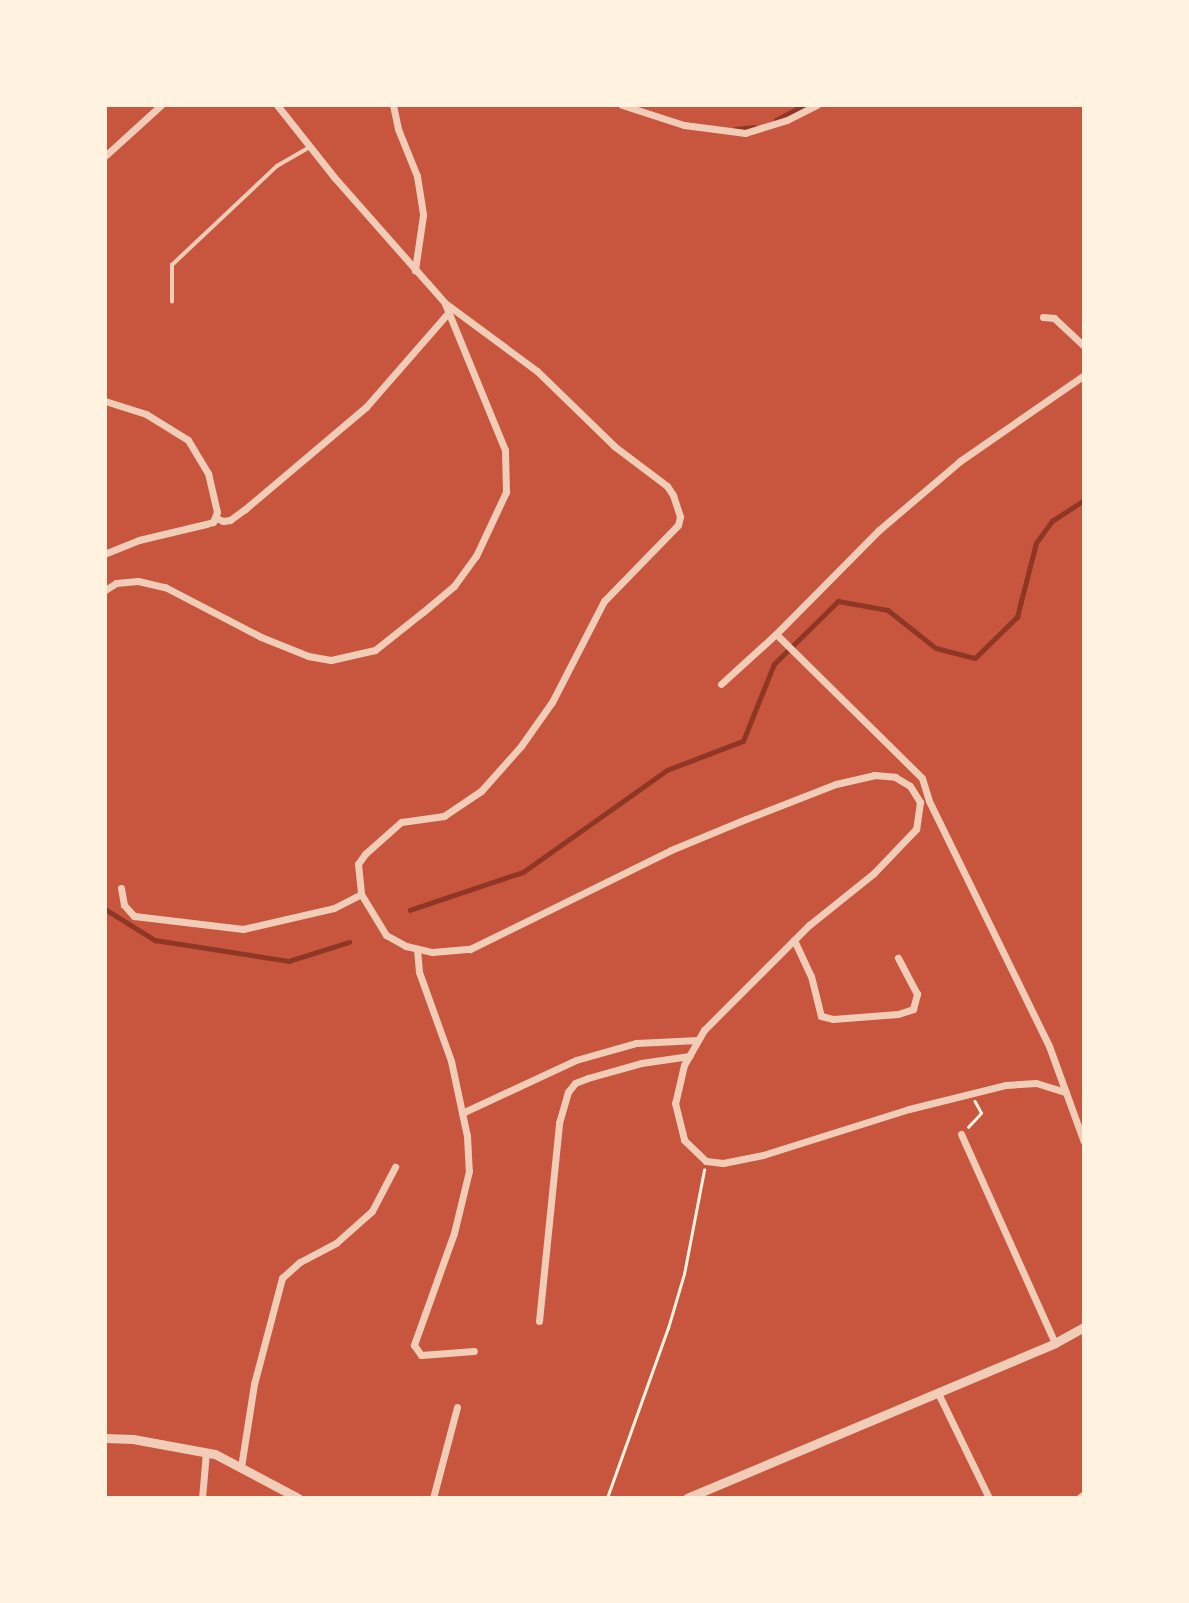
<!DOCTYPE html>
<style>
body{margin:0}
#map{position:relative;width:1189px;height:1603px;overflow:hidden;background:#c8553d;font-family:"Golos Text",sans-serif}
div>[style]{position:absolute}
.stream>*{height:4.5px;margin:-2.25px;padding:0 2.25px;transform-origin:2.25px;border-radius:2.25px;background:#8f3625}
.path>*{height:2.5px;margin:-1.25px;padding:0 1.25px;transform-origin:1.25px;border-radius:1.25px;background:#fff3e0}
.service>*{height:3.5px;margin:-1.75px;padding:0 1.75px;transform-origin:1.75px;border-radius:1.75px;background:#f1ccb7}
.minor>*{height:7px;margin:-3.5px;padding:0 3.5px;transform-origin:3.5px;border-radius:3.5px;background:#f1ccb7}
.tertiary>*{height:9px;margin:-4.5px;padding:0 4.5px;transform-origin:4.5px;border-radius:4.5px;background:#f1ccb7}
span{translate:-50% -50%;white-space:nowrap;text-align:center;line-height:1.15;-webkit-text-stroke:7px #fff3e0;paint-order:stroke}
.frame{position:absolute;inset:0;border:107px solid #fff3e0;pointer-events:none}
</style>
<div id="map">
<div class="stream">
<div style="left:776px;top:120px;width:32px;rotate:-28deg"></div>
<div style="left:735px;top:129px;width:19px;rotate:-6deg"></div>
<div style="left:105px;top:909px;width:59px;rotate:31.8deg"></div>
<div style="left:155px;top:940px;width:136px;rotate:8.9deg"></div>
<div style="left:289px;top:961px;width:63px;rotate:-17.6deg"></div>
<div style="left:410px;top:910px;width:119px;rotate:-18.6deg"></div>
<div style="left:523px;top:872px;width:176px;rotate:-35.3deg"></div>
<div style="left:667px;top:770px;width:81px;rotate:-20.9deg"></div>
<div style="left:743px;top:741px;width:83px;rotate:-68.1deg"></div>
<div style="left:774px;top:664px;width:90px;rotate:-44.5deg"></div>
<div style="left:838px;top:601px;width:51px;rotate:10.2deg"></div>
<div style="left:888px;top:610px;width:61px;rotate:38.4deg"></div>
<div style="left:936px;top:648px;width:40px;rotate:14.4deg"></div>
<div style="left:975px;top:658px;width:59px;rotate:-44.3deg"></div>
<div style="left:1017px;top:617px;width:76px;rotate:-75.6deg"></div>
<div style="left:1036px;top:543px;width:27px;rotate:-54deg"></div>
<div style="left:1052px;top:521px;width:38px;rotate:-33deg"></div>
</div>
<div class="path">
<div style="left:968px;top:1127px;width:19px;rotate:-47deg"></div>
<div style="left:981px;top:1113px;width:13px;rotate:-119deg"></div>
<div style="left:607px;top:1498px;width:181px;rotate:-70.3deg"></div>
<div style="left:668px;top:1328px;width:56px;rotate:-73.5deg"></div>
<div style="left:684px;top:1274px;width:106px;rotate:-79.1deg"></div>
</div>
<div class="service">
<div style="left:172px;top:302px;width:37px;rotate:-90deg"></div>
<div style="left:172px;top:265px;width:144px;rotate:-43.3deg"></div>
<div style="left:277px;top:166px;width:36px;rotate:-30deg"></div>
</div>
<div class="minor">
<div style="left:277px;top:105px;width:92px;rotate:51.6deg"></div>
<div style="left:334px;top:177px;width:168px;rotate:48.6deg"></div>
<div style="left:445px;top:303px;width:114px;rotate:36.5deg"></div>
<div style="left:537px;top:371px;width:107px;rotate:44.2deg"></div>
<div style="left:614px;top:446px;width:66px;rotate:37deg"></div>
<div style="left:667px;top:486px;width:11px;rotate:56deg"></div>
<div style="left:673px;top:495px;width:23px;rotate:72deg"></div>
<div style="left:680px;top:517px;width:8px;rotate:104deg"></div>
<div style="left:678px;top:525px;width:106px;rotate:134.2deg"></div>
<div style="left:604px;top:601px;width:114px;rotate:117.2deg"></div>
<div style="left:552px;top:702px;width:54px;rotate:125.2deg"></div>
<div style="left:521px;top:746px;width:60px;rotate:131.6deg"></div>
<div style="left:481px;top:791px;width:45px;rotate:146deg"></div>
<div style="left:444px;top:816px;width:43px;rotate:172.1deg"></div>
<div style="left:401px;top:822px;width:48px;rotate:138.4deg"></div>
<div style="left:365px;top:854px;width:12px;rotate:125deg"></div>
<div style="left:358px;top:864px;width:30px;rotate:84deg"></div>
<div style="left:361px;top:894px;width:48px;rotate:58.6deg"></div>
<div style="left:386px;top:935px;width:23px;rotate:29deg"></div>
<div style="left:406px;top:946px;width:27px;rotate:13deg"></div>
<div style="left:432px;top:952px;width:38px;rotate:-5deg"></div>
<div style="left:470px;top:949px;width:224px;rotate:-26.2deg"></div>
<div style="left:671px;top:850px;width:81px;rotate:-22.5deg"></div>
<div style="left:746px;top:819px;width:97px;rotate:-21.3deg"></div>
<div style="left:836px;top:784px;width:39px;rotate:-13deg"></div>
<div style="left:874px;top:775px;width:21px;rotate:5deg"></div>
<div style="left:895px;top:777px;width:17px;rotate:31deg"></div>
<div style="left:910px;top:786px;width:19px;rotate:58deg"></div>
<div style="left:920px;top:802px;width:27px;rotate:98deg"></div>
<div style="left:916px;top:829px;width:61px;rotate:133.7deg"></div>
<div style="left:874px;top:873px;width:83px;rotate:141.3deg"></div>
<div style="left:809px;top:925px;width:148px;rotate:135deg"></div>
<div style="left:704px;top:1030px;width:40px;rotate:119.7deg"></div>
<div style="left:684px;top:1065px;width:39px;rotate:103deg"></div>
<div style="left:675px;top:1103px;width:38px;rotate:76deg"></div>
<div style="left:684px;top:1140px;width:30px;rotate:44deg"></div>
<div style="left:706px;top:1161px;width:17px;rotate:7deg"></div>
<div style="left:723px;top:1163px;width:41px;rotate:-11.3deg"></div>
<div style="left:763px;top:1155px;width:153px;rotate:-17.5deg"></div>
<div style="left:909px;top:1109px;width:100px;rotate:-13.9deg"></div>
<div style="left:1006px;top:1085px;width:30px;rotate:-4deg"></div>
<div style="left:1036px;top:1083px;width:31px;rotate:17deg"></div>
<div style="left:393px;top:105px;width:25px;rotate:78deg"></div>
<div style="left:398px;top:129px;width:51px;rotate:68deg"></div>
<div style="left:417px;top:176px;width:39px;rotate:81deg"></div>
<div style="left:423px;top:215px;width:56px;rotate:98.3deg"></div>
<div style="left:622px;top:105px;width:65px;rotate:17.9deg"></div>
<div style="left:684px;top:125px;width:62px;rotate:7.5deg"></div>
<div style="left:745px;top:133px;width:44px;rotate:-17.2deg"></div>
<div style="left:787px;top:120px;width:34px;rotate:-27deg"></div>
<div style="left:105px;top:156px;width:76px;rotate:-42.3deg"></div>
<div style="left:1043px;top:317px;width:11px;rotate:5deg"></div>
<div style="left:1054px;top:318px;width:41px;rotate:43deg"></div>
<div style="left:105px;top:401px;width:43px;rotate:17.6deg"></div>
<div style="left:146px;top:414px;width:49px;rotate:31.8deg"></div>
<div style="left:188px;top:440px;width:39px;rotate:59deg"></div>
<div style="left:208px;top:473px;width:40px;rotate:77deg"></div>
<div style="left:217px;top:512px;width:11px;rotate:112deg"></div>
<div style="left:213px;top:522px;width:7px;rotate:164deg"></div>
<div style="left:206px;top:524px;width:69px;rotate:166.6deg"></div>
<div style="left:139px;top:540px;width:37px;rotate:158deg"></div>
<div style="left:216px;top:518px;width:8px;rotate:23deg"></div>
<div style="left:223px;top:521px;width:7px;rotate:-8deg"></div>
<div style="left:230px;top:520px;width:17px;rotate:-36deg"></div>
<div style="left:244px;top:510px;width:160px;rotate:-40.2deg"></div>
<div style="left:366px;top:407px;width:125px;rotate:-48.9deg"></div>
<div style="left:105px;top:590px;width:13px;rotate:-32deg"></div>
<div style="left:116px;top:583px;width:22px;rotate:-5deg"></div>
<div style="left:138px;top:581px;width:28px;rotate:13deg"></div>
<div style="left:165px;top:587px;width:108px;rotate:27.5deg"></div>
<div style="left:261px;top:637px;width:51px;rotate:22deg"></div>
<div style="left:308px;top:656px;width:23px;rotate:10deg"></div>
<div style="left:331px;top:660px;width:45px;rotate:-12.8deg"></div>
<div style="left:375px;top:650px;width:61px;rotate:-38.4deg"></div>
<div style="left:423px;top:612px;width:40px;rotate:-40deg"></div>
<div style="left:454px;top:586px;width:37px;rotate:-54deg"></div>
<div style="left:476px;top:556px;width:71px;rotate:-64.9deg"></div>
<div style="left:506px;top:492px;width:42px;rotate:-91.4deg"></div>
<div style="left:505px;top:450px;width:158px;rotate:-112.3deg"></div>
<div style="left:776px;top:634px;width:205px;rotate:44.6deg"></div>
<div style="left:922px;top:778px;width:24px;rotate:73deg"></div>
<div style="left:929px;top:801px;width:273px;rotate:63.9deg"></div>
<div style="left:1049px;top:1046px;width:102px;rotate:70deg"></div>
<div style="left:721px;top:684px;width:74px;rotate:-42.3deg"></div>
<div style="left:776px;top:634px;width:146px;rotate:-45.3deg"></div>
<div style="left:879px;top:530px;width:106px;rotate:-40.4deg"></div>
<div style="left:960px;top:461px;width:151px;rotate:-34.7deg"></div>
<div style="left:121px;top:888px;width:17px;rotate:80deg"></div>
<div style="left:124px;top:905px;width:15px;rotate:48deg"></div>
<div style="left:134px;top:916px;width:110px;rotate:6.8deg"></div>
<div style="left:243px;top:929px;width:93px;rotate:-13deg"></div>
<div style="left:334px;top:908px;width:30px;rotate:-27deg"></div>
<div style="left:794px;top:940px;width:40px;rotate:65deg"></div>
<div style="left:811px;top:976px;width:41px;rotate:76deg"></div>
<div style="left:821px;top:1016px;width:12px;rotate:14deg"></div>
<div style="left:833px;top:1019px;width:65px;rotate:-4.4deg"></div>
<div style="left:898px;top:1014px;width:16px;rotate:-18deg"></div>
<div style="left:913px;top:1009px;width:16px;rotate:-75deg"></div>
<div style="left:917px;top:994px;width:41px;rotate:-117.8deg"></div>
<div style="left:417px;top:949px;width:23px;rotate:85deg"></div>
<div style="left:419px;top:972px;width:95px;rotate:70.2deg"></div>
<div style="left:451px;top:1061px;width:77px;rotate:78deg"></div>
<div style="left:467px;top:1136px;width:35px;rotate:87deg"></div>
<div style="left:469px;top:1171px;width:64px;rotate:103.6deg"></div>
<div style="left:454px;top:1233px;width:119px;rotate:109.7deg"></div>
<div style="left:414px;top:1345px;width:12px;rotate:55deg"></div>
<div style="left:421px;top:1355px;width:53px;rotate:-4.3deg"></div>
<div style="left:462px;top:1113px;width:126px;rotate:-24.9deg"></div>
<div style="left:576px;top:1060px;width:62px;rotate:-15.8deg"></div>
<div style="left:636px;top:1043px;width:62px;rotate:-2.8deg"></div>
<div style="left:961px;top:1134px;width:229px;rotate:65.8deg"></div>
<div style="left:539px;top:1321px;width:199px;rotate:-84.2deg"></div>
<div style="left:559px;top:1123px;width:32px;rotate:-74deg"></div>
<div style="left:568px;top:1092px;width:11px;rotate:-52deg"></div>
<div style="left:575px;top:1083px;width:14px;rotate:-21deg"></div>
<div style="left:588px;top:1078px;width:55px;rotate:-15.8deg"></div>
<div style="left:641px;top:1063px;width:49px;rotate:-8.3deg"></div>
<div style="left:938px;top:1393px;width:117px;rotate:64.1deg"></div>
<div style="left:241px;top:1467px;width:84px;rotate:-81.1deg"></div>
<div style="left:254px;top:1384px;width:110px;rotate:-75.2deg"></div>
<div style="left:282px;top:1278px;width:24px;rotate:-42deg"></div>
<div style="left:300px;top:1262px;width:41px;rotate:-27.8deg"></div>
<div style="left:336px;top:1243px;width:48px;rotate:-41.6deg"></div>
<div style="left:372px;top:1211px;width:50px;rotate:-62.4deg"></div>
<div style="left:202px;top:1498px;width:46px;rotate:-85deg"></div>
<div style="left:433px;top:1498px;width:94px;rotate:-75.2deg"></div>
<div style="left:1079px;top:1498px;width:6px;rotate:-39deg"></div>
</div>
<div class="tertiary">
<div style="left:105px;top:1438px;width:28px;rotate:2deg"></div>
<div style="left:133px;top:1439px;width:83px;rotate:10.4deg"></div>
<div style="left:215px;top:1454px;width:94px;rotate:27.9deg"></div>
<div style="left:687px;top:1498px;width:399px;rotate:-22.8deg"></div>
<div style="left:1055px;top:1343px;width:33px;rotate:-29deg"></div>
</div>
<div class="frame"></div>
</div>
